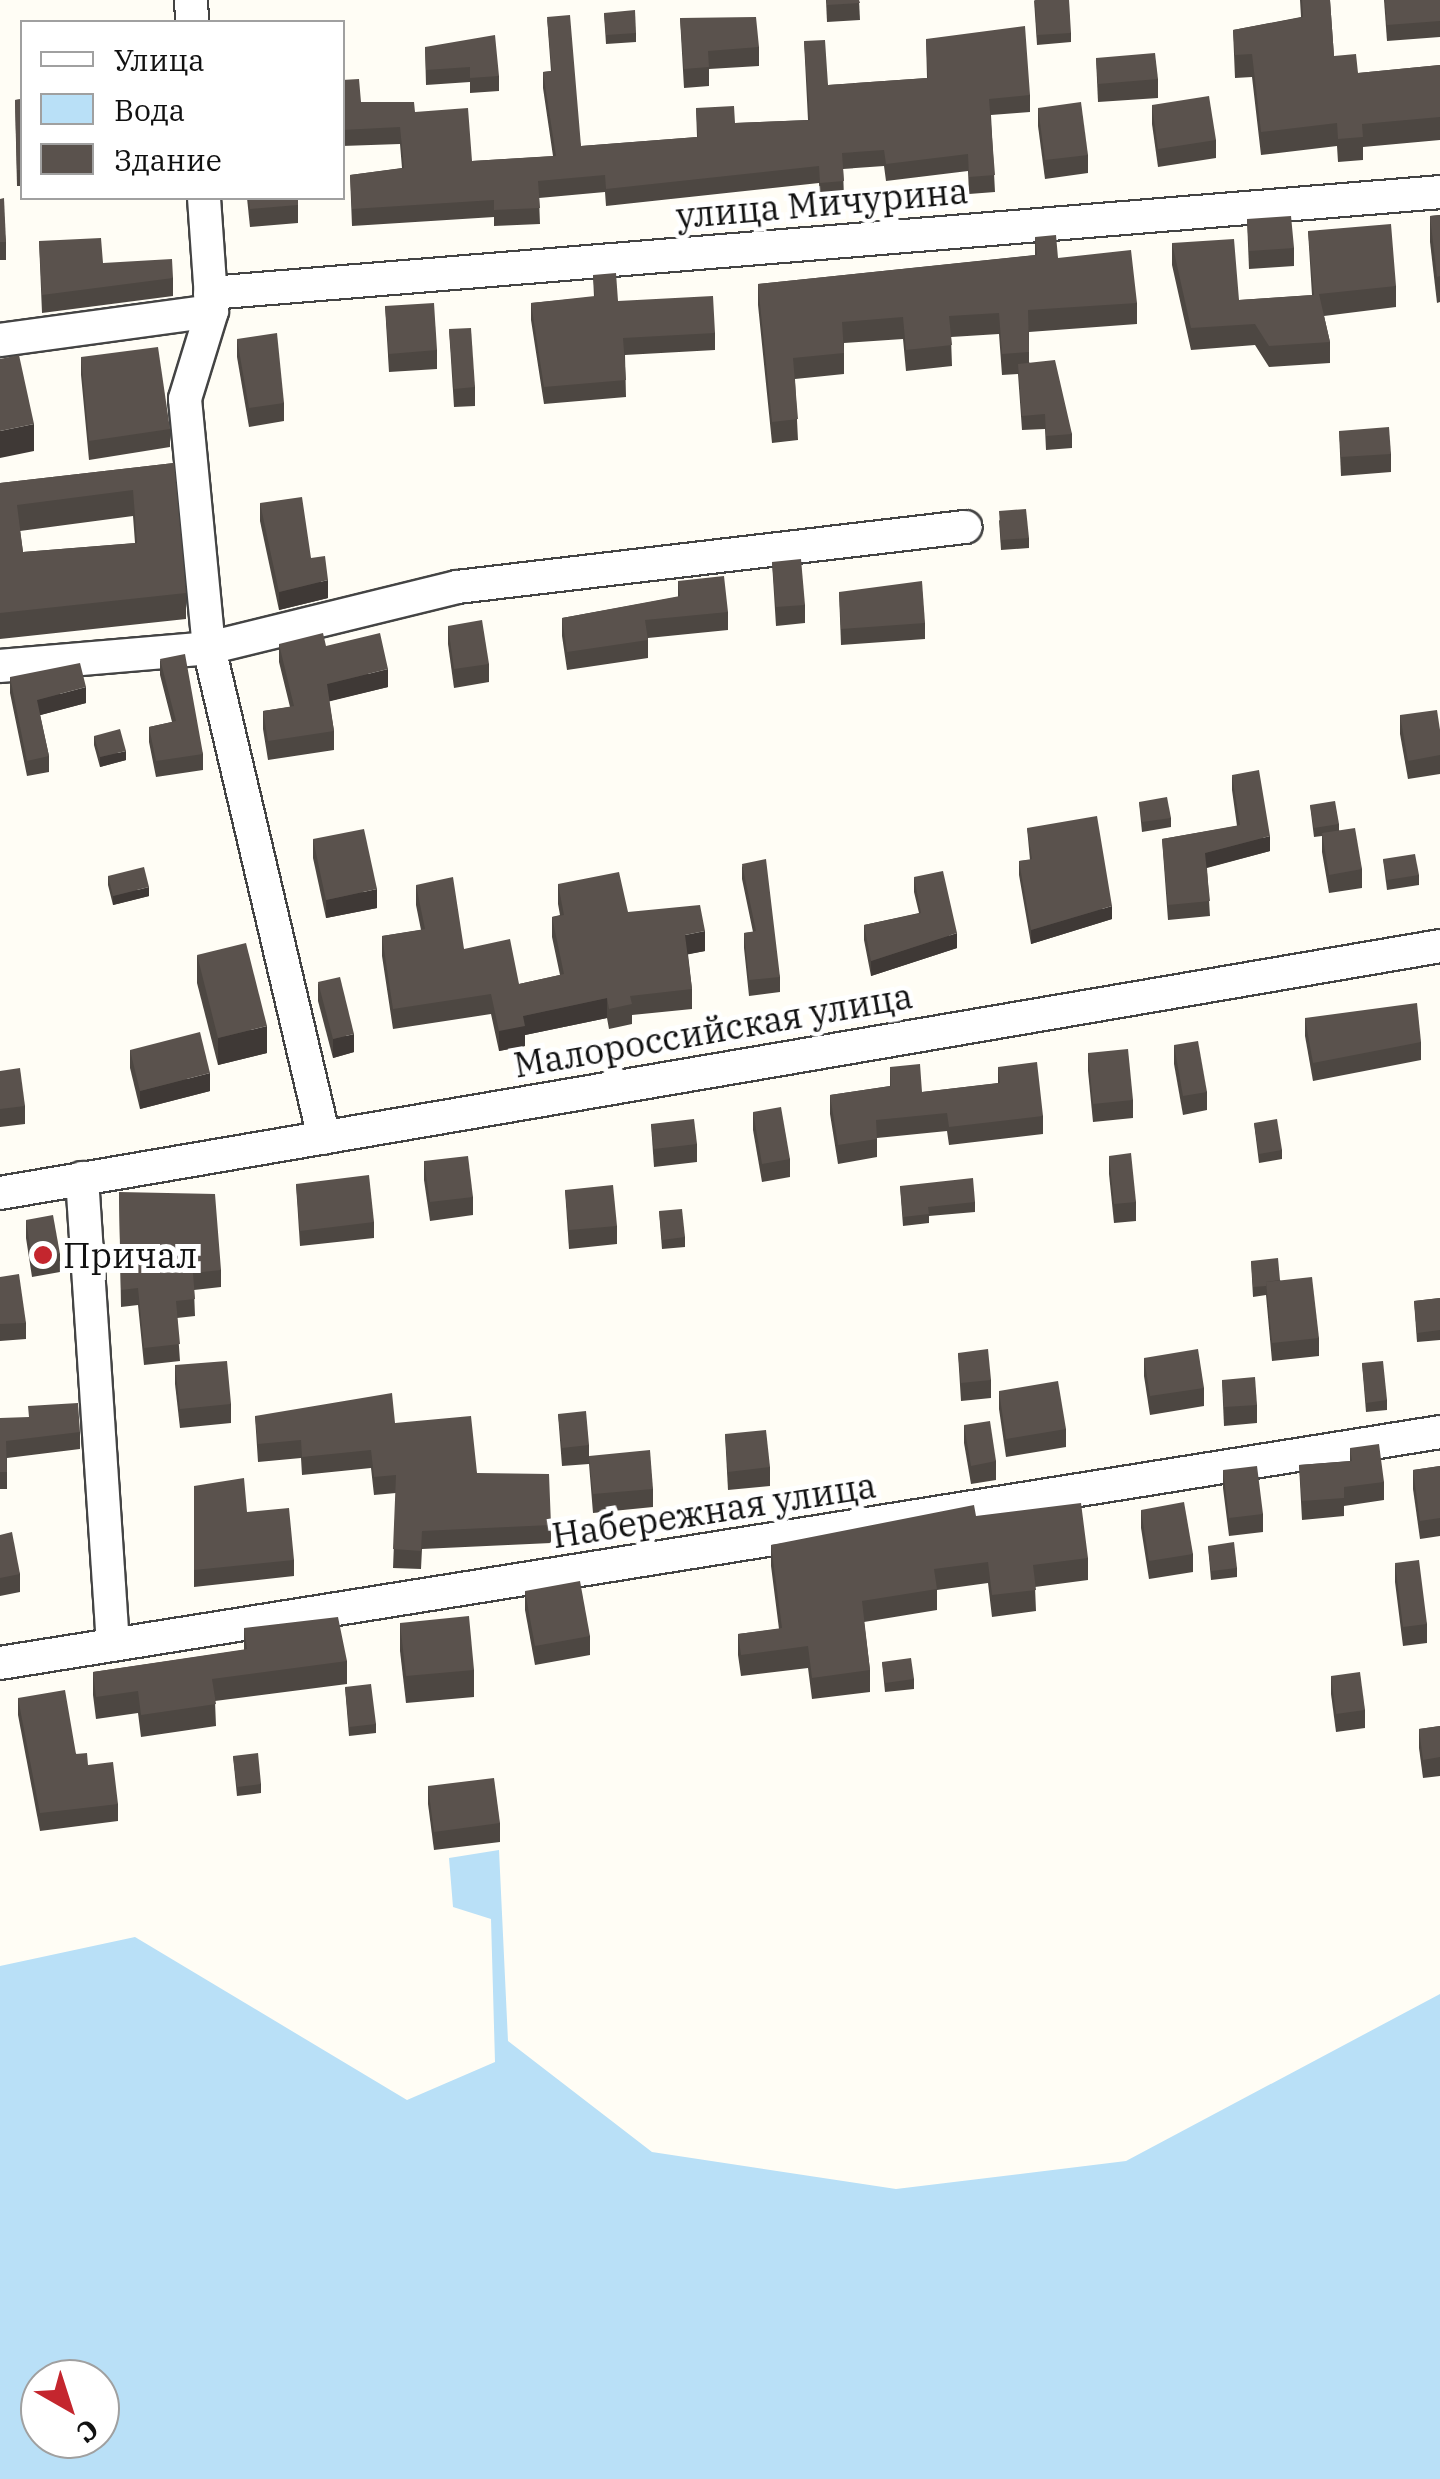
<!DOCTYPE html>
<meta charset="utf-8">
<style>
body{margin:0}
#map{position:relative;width:1440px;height:2479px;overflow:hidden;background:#fffdf5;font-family:"IBM Plex Serif",serif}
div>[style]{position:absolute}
.water>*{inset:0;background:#b9e0f7}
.roads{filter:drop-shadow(2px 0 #444) drop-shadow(-2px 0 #444) drop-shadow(0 2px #444) drop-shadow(0 -2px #444)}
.minor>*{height:32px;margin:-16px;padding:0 16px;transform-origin:16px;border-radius:16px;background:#fff}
.wall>*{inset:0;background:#4d4742}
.shaded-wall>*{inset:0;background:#3f3936}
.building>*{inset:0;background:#5a524d}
.dots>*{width:28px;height:28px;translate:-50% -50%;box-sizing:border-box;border:5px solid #fff;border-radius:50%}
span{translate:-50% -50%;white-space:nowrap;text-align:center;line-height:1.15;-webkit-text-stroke:10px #fff;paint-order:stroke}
.street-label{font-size:35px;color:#111}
.poi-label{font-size:35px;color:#111}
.left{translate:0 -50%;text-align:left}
.legend{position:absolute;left:20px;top:20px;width:325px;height:180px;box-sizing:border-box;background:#fff;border:2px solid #a0a0a0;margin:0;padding:12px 18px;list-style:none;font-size:30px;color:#111}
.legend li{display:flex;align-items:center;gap:20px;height:50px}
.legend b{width:50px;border:2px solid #a0a0a0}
.north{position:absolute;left:20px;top:2359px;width:100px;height:100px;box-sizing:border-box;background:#fff;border:2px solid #a0a0a0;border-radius:50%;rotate:141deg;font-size:28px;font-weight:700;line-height:40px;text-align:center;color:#111}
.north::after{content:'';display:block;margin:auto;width:35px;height:45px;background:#c4262e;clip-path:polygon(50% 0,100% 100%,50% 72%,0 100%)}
</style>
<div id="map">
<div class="water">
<div style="clip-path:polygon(evenodd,499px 1850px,508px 2041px,652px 2152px,896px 2189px,1126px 2161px,1440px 1994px,1440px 2479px,0 2479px,0 1966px,135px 1937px,407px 2100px,495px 2062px,491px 1919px,453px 1907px,449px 1858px,499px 1850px,40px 2379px,100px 2379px,100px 2439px,40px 2439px,40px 2379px)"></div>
</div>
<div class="roads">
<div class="minor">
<div style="left:191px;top:0;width:22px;rotate:87deg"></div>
<div style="left:204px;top:198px;width:113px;rotate:86deg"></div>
<div style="left:212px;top:311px;width:92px;rotate:107.1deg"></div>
<div style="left:185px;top:399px;width:250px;rotate:84.5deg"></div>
<div style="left:209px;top:648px;width:503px;rotate:76.79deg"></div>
<div style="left:210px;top:293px;width:1234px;rotate:-4.69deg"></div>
<div style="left:0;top:340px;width:214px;rotate:-7.8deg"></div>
<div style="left:0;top:666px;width:210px;rotate:-4.9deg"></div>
<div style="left:209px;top:648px;width:255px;rotate:-13.8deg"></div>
<div style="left:457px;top:587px;width:512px;rotate:-6.74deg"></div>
<div style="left:82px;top:1178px;width:467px;rotate:86.2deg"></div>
<div style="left:0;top:1193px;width:1461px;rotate:-9.73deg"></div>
<div style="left:0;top:1663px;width:1458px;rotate:-9.11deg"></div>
</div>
</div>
<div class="wall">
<div style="clip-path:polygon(826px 0,859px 0,860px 20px,827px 22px)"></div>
<div style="clip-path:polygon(1034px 0,1071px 33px,1071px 42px,1037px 45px)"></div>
<div style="clip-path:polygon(1300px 0,1330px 0,1334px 56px,1358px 73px,1440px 65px,1440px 140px,1363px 147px,1363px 160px,1338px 162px,1337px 146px,1261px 155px,1252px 77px,1235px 78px,1233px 30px,1301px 17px)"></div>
<div style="clip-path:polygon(1384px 0,1440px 0,1440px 37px,1387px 41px)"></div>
<div style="clip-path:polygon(604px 13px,636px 33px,636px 42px,606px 44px)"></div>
<div style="clip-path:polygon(547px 17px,581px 146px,697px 137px,696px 108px,735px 123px,808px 120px,804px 41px,828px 85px,927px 78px,926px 39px,1030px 95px,1030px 112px,991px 115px,995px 192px,969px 194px,968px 171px,886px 181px,884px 166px,843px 169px,844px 198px,820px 200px,819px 183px,606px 206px,605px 192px,539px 198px,540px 224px,494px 226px,494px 217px,352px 226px,350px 175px,402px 168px,400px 144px,342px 146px,342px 80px,361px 102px,415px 112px,472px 161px,553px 156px,543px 88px,543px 72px,551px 71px)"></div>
<div style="clip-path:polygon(680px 18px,759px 47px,759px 66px,709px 69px,709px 86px,684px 88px)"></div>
<div style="clip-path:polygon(425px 47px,499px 76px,499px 91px,470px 93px,470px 82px,426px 85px)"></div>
<div style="clip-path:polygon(1096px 58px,1158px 79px,1158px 98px,1098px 102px)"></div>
<div style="clip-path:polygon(22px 99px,22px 186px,17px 186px,15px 100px)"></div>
<div style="clip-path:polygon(1152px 105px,1216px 140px,1216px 158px,1158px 167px,1152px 124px)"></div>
<div style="clip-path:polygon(1038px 108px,1088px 155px,1088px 173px,1045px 179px,1038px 126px)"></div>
<div style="clip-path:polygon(247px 198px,298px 198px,298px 223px,250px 227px)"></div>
<div style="clip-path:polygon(0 199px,6px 242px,6px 260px,0 260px)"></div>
<div style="clip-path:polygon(1440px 215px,1440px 302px,1437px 303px,1430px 242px,1430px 216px)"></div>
<div style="clip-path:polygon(1247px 219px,1294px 248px,1294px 266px,1249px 269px)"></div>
<div style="clip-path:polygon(1308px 231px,1396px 286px,1396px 307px,1324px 316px,1330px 342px,1330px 363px,1269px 367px,1255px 345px,1191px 350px,1172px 265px,1172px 243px,1239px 300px,1312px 295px)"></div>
<div style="clip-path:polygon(1035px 237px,1058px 258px,1137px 303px,1137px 324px,1029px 332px,1029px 362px,1072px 434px,1072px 448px,1046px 450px,1045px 429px,1022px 430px,1018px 374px,1002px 375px,999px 334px,951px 337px,952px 366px,906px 371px,903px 339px,844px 343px,844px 374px,795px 379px,798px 440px,772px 443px,758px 305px,758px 284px,1035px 255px)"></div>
<div style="clip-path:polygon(39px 241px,103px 263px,173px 278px,173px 296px,42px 313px)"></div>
<div style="clip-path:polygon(593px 275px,618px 301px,715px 333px,715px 350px,625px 355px,626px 397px,544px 404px,531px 320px,531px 303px,594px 297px)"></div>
<div style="clip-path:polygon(385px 306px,437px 350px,437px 369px,389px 372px)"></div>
<div style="clip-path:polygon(449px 329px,475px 387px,475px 406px,454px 407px)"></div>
<div style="clip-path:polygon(237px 339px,284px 403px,284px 421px,249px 427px,237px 357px)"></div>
<div style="clip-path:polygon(81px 357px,170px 429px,170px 447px,89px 460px,81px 375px)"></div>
<div style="clip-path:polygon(1339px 431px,1391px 454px,1391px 472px,1341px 476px)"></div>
<div style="clip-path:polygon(evenodd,174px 463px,186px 593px,186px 619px,0 639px,0 483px,174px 463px,133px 516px,135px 543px,23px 552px,20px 531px,133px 516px)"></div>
<div style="clip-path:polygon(260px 503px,311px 558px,328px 598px,279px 610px,260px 521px)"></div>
<div style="clip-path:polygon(999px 520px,1029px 538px,1029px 548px,1001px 550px)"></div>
<div style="clip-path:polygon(772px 562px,805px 605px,805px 623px,776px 626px)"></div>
<div style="clip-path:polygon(678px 581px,728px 612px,728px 630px,648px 638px,648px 658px,567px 670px,562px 636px,562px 618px,678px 597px)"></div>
<div style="clip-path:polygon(839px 592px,925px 623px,925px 639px,841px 645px)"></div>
<div style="clip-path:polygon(448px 626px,489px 664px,489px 682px,454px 688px,448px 644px)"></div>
<div style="clip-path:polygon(279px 644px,326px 646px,388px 687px,329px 701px,334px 731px,334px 750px,268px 760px,263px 729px,263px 711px,290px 707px,279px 662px)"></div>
<div style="clip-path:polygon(160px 659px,203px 754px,203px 770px,156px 777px,149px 742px,149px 727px,172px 722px,160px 675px)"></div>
<div style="clip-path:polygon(10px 677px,86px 703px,40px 715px,49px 756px,49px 772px,27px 776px,10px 693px)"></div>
<div style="clip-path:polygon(1400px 715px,1440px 730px,1440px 774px,1408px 779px,1400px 734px)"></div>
<div style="clip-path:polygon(94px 736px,126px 760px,100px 767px,94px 745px)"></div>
<div style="clip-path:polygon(1232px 775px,1270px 851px,1207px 868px,1210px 916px,1168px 920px,1162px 839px,1237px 826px,1232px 790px)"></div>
<div style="clip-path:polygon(1139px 802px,1171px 818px,1171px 827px,1142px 832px)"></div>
<div style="clip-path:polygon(1310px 805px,1339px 824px,1339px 830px,1362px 869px,1362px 888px,1329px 893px,1322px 852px,1322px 836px,1314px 837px)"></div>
<div style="clip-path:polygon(1027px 828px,1112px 919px,1031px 944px,1019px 875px,1019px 861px,1030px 860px)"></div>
<div style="clip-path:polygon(313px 839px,377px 908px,326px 918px,313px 858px)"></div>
<div style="clip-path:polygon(1383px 859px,1419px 875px,1419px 885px,1387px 890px)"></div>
<div style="clip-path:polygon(742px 864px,780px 977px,780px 992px,749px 996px,744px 948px,744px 933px,753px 932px,742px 879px)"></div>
<div style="clip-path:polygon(108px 876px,149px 896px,113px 905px,108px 885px)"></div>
<div style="clip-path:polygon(914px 877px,957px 948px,871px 976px,864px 940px,864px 925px,919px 913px,914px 892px)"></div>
<div style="clip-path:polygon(558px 884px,628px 912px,705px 951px,688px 954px,692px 989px,692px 1009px,632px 1015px,632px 1024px,609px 1029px,607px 1018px,525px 1035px,525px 1046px,499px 1051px,491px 1014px,393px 1029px,382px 956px,382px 936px,421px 930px,416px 905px,416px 885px,464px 949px,519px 984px,560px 975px,552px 937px,552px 917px,560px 915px,558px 904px)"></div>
<div style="clip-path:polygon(197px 955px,267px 1053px,218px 1065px,197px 983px)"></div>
<div style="clip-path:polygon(318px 982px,354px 1052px,333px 1058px,318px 1001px)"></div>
<div style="clip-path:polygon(1305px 1018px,1421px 1042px,1421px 1060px,1313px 1081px,1305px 1036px)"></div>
<div style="clip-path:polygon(1174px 1045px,1207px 1092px,1207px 1110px,1183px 1115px,1174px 1064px)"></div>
<div style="clip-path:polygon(130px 1050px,210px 1091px,140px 1109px,130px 1068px)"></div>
<div style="clip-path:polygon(1088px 1053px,1133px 1100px,1133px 1118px,1093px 1122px,1088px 1071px)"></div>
<div style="clip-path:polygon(890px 1067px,922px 1092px,998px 1083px,998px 1067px,1043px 1116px,1043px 1134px,949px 1145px,947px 1131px,877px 1138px,877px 1157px,838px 1164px,830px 1114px,830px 1095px,890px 1086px)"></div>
<div style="clip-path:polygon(0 1071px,25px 1106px,25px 1124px,0 1127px)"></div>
<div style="clip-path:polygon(753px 1112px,790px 1159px,790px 1177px,762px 1182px,753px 1130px)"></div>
<div style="clip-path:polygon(1254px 1123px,1282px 1150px,1282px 1159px,1259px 1163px)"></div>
<div style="clip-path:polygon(651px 1124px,697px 1144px,697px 1162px,654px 1167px)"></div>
<div style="clip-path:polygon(1109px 1156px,1136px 1202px,1136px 1221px,1114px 1223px,1109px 1174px)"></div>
<div style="clip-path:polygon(424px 1161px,473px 1197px,473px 1215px,430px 1221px,424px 1180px)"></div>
<div style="clip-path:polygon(296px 1184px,374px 1222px,374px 1238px,300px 1246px)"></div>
<div style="clip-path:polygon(900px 1186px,975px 1202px,975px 1212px,929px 1216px,929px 1223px,903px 1226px)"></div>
<div style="clip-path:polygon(565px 1190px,617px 1226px,617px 1244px,569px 1249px)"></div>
<div style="clip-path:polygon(119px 1192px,221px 1270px,221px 1287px,194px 1290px,195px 1316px,177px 1318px,180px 1361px,144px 1365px,138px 1305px,121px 1307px)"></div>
<div style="clip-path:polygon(659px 1211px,685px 1237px,685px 1247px,662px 1249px)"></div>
<div style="clip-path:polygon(26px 1220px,60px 1254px,60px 1272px,32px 1277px,26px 1238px)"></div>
<div style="clip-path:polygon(1251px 1261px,1280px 1280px,1319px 1338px,1319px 1356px,1272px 1361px,1266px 1295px,1253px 1297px)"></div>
<div style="clip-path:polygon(0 1277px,26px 1323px,26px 1339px,0 1341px)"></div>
<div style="clip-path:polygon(1440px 1298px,1440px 1340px,1417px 1342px,1414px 1301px)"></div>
<div style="clip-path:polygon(958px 1353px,991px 1380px,991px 1398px,961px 1401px)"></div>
<div style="clip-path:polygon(1144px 1358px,1204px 1388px,1204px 1406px,1150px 1415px,1144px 1376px)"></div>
<div style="clip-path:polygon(1362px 1363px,1387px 1400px,1387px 1410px,1366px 1412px)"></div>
<div style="clip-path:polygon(175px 1365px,231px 1404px,231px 1423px,180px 1428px,175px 1384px)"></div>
<div style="clip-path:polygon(1222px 1380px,1257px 1405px,1257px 1423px,1224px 1426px)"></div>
<div style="clip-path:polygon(999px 1391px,1066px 1429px,1066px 1447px,1006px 1457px,999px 1409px)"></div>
<div style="clip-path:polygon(558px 1414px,589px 1445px,589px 1456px,653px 1489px,653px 1507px,593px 1513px,589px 1464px,562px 1466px)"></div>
<div style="clip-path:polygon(255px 1416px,395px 1423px,477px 1473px,551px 1525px,551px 1543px,422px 1549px,421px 1569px,393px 1568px,396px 1493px,374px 1495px,371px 1468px,302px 1475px,301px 1458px,258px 1462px)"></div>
<div style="clip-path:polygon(0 1418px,80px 1432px,80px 1449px,7px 1458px,7px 1489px,0 1489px)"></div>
<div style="clip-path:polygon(964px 1425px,996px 1461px,996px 1480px,971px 1484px,964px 1443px)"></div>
<div style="clip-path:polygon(725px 1434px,770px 1467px,770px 1486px,728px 1490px)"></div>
<div style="clip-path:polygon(1350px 1448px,1384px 1482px,1384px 1500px,1344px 1506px,1344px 1516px,1302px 1520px,1299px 1465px,1350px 1461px)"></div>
<div style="clip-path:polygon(1440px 1466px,1440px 1536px,1420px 1539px,1413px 1489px,1413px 1470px)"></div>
<div style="clip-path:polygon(1223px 1470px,1263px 1514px,1263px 1532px,1229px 1536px,1223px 1488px)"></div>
<div style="clip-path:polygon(194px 1486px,247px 1512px,294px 1560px,294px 1576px,194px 1587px)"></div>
<div style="clip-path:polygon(1141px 1510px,1193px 1554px,1193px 1572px,1149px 1579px,1141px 1528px)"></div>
<div style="clip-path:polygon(976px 1516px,1088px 1558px,1088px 1580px,1035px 1587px,1036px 1611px,992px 1617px,988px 1583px,937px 1590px,937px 1610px,864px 1622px,870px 1670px,870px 1692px,812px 1699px,808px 1668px,741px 1676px,738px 1655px,738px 1634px,779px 1629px,771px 1566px,771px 1545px)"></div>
<div style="clip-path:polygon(0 1535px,20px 1574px,20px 1592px,0 1596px)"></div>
<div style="clip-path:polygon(1208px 1546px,1237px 1568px,1237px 1577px,1211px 1580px)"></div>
<div style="clip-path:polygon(1395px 1563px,1427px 1624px,1427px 1643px,1403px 1646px,1395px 1582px)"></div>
<div style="clip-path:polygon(525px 1591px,590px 1636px,590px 1655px,535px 1665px,525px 1610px)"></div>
<div style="clip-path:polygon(400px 1623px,474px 1670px,474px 1697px,406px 1703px,400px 1651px)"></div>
<div style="clip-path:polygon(244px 1628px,347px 1661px,347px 1684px,215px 1701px,216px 1726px,141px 1737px,138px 1713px,96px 1719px,93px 1695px,93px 1672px,244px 1650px)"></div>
<div style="clip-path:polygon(882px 1662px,914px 1679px,914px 1689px,885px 1692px)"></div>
<div style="clip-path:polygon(1331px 1676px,1365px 1710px,1365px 1728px,1336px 1732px,1331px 1694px)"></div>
<div style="clip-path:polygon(345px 1687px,376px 1724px,376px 1733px,349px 1736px)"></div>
<div style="clip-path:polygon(18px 1698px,88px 1765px,118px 1804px,118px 1821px,40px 1831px,18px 1715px)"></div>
<div style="clip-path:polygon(1440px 1726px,1440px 1776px,1423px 1778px,1419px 1748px,1419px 1729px)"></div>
<div style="clip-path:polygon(233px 1756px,261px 1784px,261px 1793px,237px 1796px)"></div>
<div style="clip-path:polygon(428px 1786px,500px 1823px,500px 1842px,434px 1850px,428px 1804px)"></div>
</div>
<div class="shaded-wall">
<div style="clip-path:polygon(34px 424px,34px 451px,0 458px,0 431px)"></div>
<div style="clip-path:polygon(328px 580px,328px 598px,279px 610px,279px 592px)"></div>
<div style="clip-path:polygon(388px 669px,388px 687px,327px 702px,327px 684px)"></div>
<div style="clip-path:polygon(86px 687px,86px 703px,37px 716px,37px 700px)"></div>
<div style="clip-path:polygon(126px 751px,126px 760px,100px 767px,100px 757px)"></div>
<div style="clip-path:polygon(1270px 836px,1270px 851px,1205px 868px,1205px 853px)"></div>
<div style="clip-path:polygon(149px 887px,149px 896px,113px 905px,113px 896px)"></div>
<div style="clip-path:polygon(377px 889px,377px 908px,326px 918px,326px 900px)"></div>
<div style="clip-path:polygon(1112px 906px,1112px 919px,1031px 944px,1031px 930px)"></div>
<div style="clip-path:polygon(705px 931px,705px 951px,685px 955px,685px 935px)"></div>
<div style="clip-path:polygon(957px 933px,957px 948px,871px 976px,871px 961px)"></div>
<div style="clip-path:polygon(607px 998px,607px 1018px,525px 1035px,525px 1046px,499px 1051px,499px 1031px,523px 1016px)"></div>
<div style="clip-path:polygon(267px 1026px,267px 1053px,218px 1065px,218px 1038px)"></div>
<div style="clip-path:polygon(354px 1034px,354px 1052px,333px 1058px,333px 1039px)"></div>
<div style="clip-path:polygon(210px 1073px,210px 1091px,140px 1109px,140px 1091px)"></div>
</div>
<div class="building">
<div style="clip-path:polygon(827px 0,859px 0,860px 3px,827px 5px)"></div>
<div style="clip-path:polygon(1035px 0,1069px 0,1071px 33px,1037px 35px)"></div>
<div style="clip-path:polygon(1302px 0,1330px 0,1334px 56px,1356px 54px,1358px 73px,1440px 65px,1440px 117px,1362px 124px,1363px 137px,1338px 139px,1337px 123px,1261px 132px,1252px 54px,1235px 55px,1233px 30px,1303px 17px)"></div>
<div style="clip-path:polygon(1385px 0,1440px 0,1440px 21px,1387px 25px)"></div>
<div style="clip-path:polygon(635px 10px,636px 33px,606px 35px,604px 13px)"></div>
<div style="clip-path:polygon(570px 15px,581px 146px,698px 137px,696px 108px,734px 106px,735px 123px,810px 120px,804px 41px,825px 40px,828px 85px,928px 78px,926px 39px,1025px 26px,1030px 95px,989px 99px,995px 175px,969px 177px,968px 154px,886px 164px,884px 150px,842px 153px,844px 181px,820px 183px,819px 166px,606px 189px,605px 175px,538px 181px,540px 208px,494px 210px,494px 200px,352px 209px,350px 175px,404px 168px,400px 127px,342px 130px,342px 80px,359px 79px,361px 102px,414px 102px,415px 112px,468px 108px,472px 161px,556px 156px,543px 72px,552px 71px,547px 17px)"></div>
<div style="clip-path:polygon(756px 17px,759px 47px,708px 51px,709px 67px,684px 69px,680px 18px)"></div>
<div style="clip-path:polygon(495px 35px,499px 76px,470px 78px,470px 67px,426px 70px,425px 47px)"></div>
<div style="clip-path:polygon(1155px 53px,1158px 79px,1098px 84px,1096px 58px)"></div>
<div style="clip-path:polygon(1209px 96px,1216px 140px,1158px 149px,1152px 105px)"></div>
<div style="clip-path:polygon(22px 99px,22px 170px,17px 170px,15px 100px)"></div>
<div style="clip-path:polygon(1081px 102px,1088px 155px,1045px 160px,1038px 108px)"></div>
<div style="clip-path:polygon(4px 198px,6px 242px,0 242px,0 199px)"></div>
<div style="clip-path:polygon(249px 198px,298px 198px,298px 205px,250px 209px)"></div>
<div style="clip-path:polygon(1440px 215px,1440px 276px,1437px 277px,1430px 216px)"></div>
<div style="clip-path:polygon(1291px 216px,1294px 248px,1249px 251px,1247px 219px)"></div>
<div style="clip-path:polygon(1391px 224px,1396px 286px,1319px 294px,1330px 342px,1269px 346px,1255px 324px,1191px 328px,1172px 243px,1234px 239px,1239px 300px,1314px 295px,1308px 231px)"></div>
<div style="clip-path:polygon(1056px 235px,1058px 258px,1131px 250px,1137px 303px,1028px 310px,1029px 352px,1002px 354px,999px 313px,949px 316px,952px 345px,906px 350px,903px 317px,842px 322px,844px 353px,793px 358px,798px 419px,772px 422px,758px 284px,1037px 255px,1035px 237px)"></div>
<div style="clip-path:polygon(101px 238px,103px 263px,172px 259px,173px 278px,42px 295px,39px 241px)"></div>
<div style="clip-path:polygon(616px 273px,618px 301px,713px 296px,715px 333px,623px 338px,626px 380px,544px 387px,531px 303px,595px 296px,593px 275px)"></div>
<div style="clip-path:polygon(434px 303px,437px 350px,389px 354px,385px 306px)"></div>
<div style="clip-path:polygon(471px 328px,475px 387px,454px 389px,449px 329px)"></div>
<div style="clip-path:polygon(277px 333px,284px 403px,249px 408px,237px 339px)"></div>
<div style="clip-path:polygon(158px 347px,170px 429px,89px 441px,81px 357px)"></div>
<div style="clip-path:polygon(19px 355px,34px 424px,0 431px,0 359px)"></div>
<div style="clip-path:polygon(1055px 360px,1072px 434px,1046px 436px,1045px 414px,1022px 416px,1018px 364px)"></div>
<div style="clip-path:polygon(1389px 427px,1391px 454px,1341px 457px,1339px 431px)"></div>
<div style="clip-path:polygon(evenodd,174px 463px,186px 593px,0 613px,0 483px,174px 463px,133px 490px,137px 543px,23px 552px,17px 505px,133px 490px)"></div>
<div style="clip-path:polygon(302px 497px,311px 558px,325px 556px,328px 580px,279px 592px,260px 503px)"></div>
<div style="clip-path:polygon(1026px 509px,1029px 538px,1001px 540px,999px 511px)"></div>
<div style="clip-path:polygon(801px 559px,805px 605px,776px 607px,772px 562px)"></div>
<div style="clip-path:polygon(724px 576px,728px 612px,645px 620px,648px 640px,567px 652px,562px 618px,680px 596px,678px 581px)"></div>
<div style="clip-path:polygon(922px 581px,925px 623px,841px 629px,839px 592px)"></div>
<div style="clip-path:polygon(482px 620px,489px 664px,454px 669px,448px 626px)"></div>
<div style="clip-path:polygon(323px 633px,326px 646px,380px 633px,388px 669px,327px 684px,334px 731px,268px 741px,263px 711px,294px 706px,279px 644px)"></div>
<div style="clip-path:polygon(185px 654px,203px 754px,156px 761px,149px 727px,176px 721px,160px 659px)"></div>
<div style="clip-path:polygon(80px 663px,86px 687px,37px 700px,49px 756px,27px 761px,10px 677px)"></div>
<div style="clip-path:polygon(1437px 710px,1440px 730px,1440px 755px,1408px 761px,1400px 715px)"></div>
<div style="clip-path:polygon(120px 729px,126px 751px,100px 757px,94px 736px)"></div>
<div style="clip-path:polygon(1259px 770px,1270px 836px,1205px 853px,1210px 901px,1168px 905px,1162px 839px,1240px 825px,1232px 775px)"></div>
<div style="clip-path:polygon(1167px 797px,1171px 818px,1142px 822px,1139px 802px)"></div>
<div style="clip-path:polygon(1335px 801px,1339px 824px,1314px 828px,1310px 805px)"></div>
<div style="clip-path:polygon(1097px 816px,1112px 906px,1031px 930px,1019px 861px,1032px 859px,1027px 828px)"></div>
<div style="clip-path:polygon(1355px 828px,1362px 869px,1329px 875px,1322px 833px)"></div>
<div style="clip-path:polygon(364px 829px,377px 889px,326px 900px,313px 839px)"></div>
<div style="clip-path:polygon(1415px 854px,1419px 875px,1387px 880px,1383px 859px)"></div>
<div style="clip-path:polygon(766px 859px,780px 977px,749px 980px,744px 933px,756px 931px,742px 864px)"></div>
<div style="clip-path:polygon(144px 867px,149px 887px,113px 896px,108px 876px)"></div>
<div style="clip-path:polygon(943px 871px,957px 933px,871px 961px,864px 925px,921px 913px,914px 877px)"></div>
<div style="clip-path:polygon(619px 872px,628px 912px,700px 905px,705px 931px,685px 935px,692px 989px,630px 996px,632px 1004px,609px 1009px,607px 998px,523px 1016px,525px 1026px,499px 1031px,491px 994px,393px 1009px,382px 936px,425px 929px,416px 885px,453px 877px,464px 949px,510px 939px,519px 984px,564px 974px,552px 917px,564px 915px,558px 884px)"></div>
<div style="clip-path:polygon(246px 943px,267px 1026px,218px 1038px,197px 955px)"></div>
<div style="clip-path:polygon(340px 977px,354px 1034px,333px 1039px,318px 982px)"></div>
<div style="clip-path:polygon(1417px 1003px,1421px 1042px,1313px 1063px,1305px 1018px)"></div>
<div style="clip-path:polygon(200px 1032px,210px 1073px,140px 1091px,130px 1050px)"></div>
<div style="clip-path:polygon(1198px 1041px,1207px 1092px,1183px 1096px,1174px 1045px)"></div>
<div style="clip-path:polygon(1128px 1049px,1133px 1100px,1093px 1104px,1088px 1053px)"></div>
<div style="clip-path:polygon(1037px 1062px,1043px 1116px,949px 1127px,947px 1113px,876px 1120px,877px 1139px,838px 1145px,830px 1095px,891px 1086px,890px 1067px,920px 1064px,922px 1092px,1000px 1083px,998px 1067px)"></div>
<div style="clip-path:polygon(20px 1068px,25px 1106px,0 1109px,0 1071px)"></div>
<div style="clip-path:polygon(781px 1107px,790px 1159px,762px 1164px,753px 1112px)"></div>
<div style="clip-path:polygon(694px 1119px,697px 1144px,654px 1149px,651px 1124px)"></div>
<div style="clip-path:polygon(1277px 1119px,1282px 1150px,1259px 1154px,1254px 1123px)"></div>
<div style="clip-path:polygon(1131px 1153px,1136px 1202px,1114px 1204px,1109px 1156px)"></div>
<div style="clip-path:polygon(468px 1156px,473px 1197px,430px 1202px,424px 1161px)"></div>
<div style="clip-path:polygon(369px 1175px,374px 1222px,300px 1231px,296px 1184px)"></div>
<div style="clip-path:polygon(973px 1178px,975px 1202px,928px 1207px,929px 1214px,903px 1217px,900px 1186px)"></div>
<div style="clip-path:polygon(613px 1185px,617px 1226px,569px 1230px,565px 1190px)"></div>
<div style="clip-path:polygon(119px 1192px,215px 1194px,221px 1270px,193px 1273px,195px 1299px,176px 1301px,180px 1344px,144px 1348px,138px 1288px,121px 1290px)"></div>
<div style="clip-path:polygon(682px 1209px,685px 1237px,662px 1240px,659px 1211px)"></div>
<div style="clip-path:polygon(53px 1215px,60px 1254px,32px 1258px,26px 1220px)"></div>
<div style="clip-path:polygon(1278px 1258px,1280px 1280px,1266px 1282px,1266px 1286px,1253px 1287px,1251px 1261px)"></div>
<div style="clip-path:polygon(19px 1274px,26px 1323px,0 1324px,0 1277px)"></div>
<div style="clip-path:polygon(1312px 1277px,1319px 1338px,1272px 1343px,1266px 1282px)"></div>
<div style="clip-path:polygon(1440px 1298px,1440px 1330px,1417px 1333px,1414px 1301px)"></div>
<div style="clip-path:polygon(988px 1349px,991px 1380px,961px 1383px,958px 1353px)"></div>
<div style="clip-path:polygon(1198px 1349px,1204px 1388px,1150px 1396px,1144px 1358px)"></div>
<div style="clip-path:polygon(227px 1361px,231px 1404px,180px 1409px,175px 1365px)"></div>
<div style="clip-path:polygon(1383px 1361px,1387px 1400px,1366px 1403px,1362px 1363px)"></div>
<div style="clip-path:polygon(1255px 1377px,1257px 1405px,1224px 1407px,1222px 1380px)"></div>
<div style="clip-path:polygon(1058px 1381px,1066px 1429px,1006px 1439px,999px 1391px)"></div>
<div style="clip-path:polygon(392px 1393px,395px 1423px,471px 1416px,477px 1473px,549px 1474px,551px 1525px,422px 1531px,421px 1551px,393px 1549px,396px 1475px,374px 1477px,371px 1450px,302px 1457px,301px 1440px,258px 1444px,255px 1416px)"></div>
<div style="clip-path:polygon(78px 1403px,80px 1432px,6px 1441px,7px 1472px,0 1472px,0 1418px,29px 1417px,28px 1406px)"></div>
<div style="clip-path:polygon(586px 1411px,589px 1445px,562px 1448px,558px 1414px)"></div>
<div style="clip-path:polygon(990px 1421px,996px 1461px,971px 1466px,964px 1425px)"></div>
<div style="clip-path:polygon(766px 1430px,770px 1467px,728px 1472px,725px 1434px)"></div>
<div style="clip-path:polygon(1379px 1444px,1384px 1482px,1344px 1487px,1344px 1498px,1302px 1501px,1299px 1465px,1352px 1461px,1350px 1448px)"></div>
<div style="clip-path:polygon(650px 1450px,653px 1489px,593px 1494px,589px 1456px)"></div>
<div style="clip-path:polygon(1257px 1466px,1263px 1514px,1229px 1518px,1223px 1470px)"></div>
<div style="clip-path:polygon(1440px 1466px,1440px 1518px,1420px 1521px,1413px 1470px)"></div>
<div style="clip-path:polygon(244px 1478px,247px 1512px,289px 1508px,294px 1560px,194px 1570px,194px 1486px)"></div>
<div style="clip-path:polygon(1184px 1502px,1193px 1554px,1149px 1561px,1141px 1510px)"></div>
<div style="clip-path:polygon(1081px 1503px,1088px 1558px,1033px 1565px,1036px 1590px,992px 1595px,988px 1562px,934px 1569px,937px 1589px,862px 1601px,870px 1670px,812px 1678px,808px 1646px,741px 1655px,738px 1634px,782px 1628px,771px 1545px,974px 1505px,976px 1516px)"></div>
<div style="clip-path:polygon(12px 1532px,20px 1574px,0 1578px,0 1535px)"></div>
<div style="clip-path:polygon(1234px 1542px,1237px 1568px,1211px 1571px,1208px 1546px)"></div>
<div style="clip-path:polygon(1419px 1560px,1427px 1624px,1403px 1627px,1395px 1563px)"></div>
<div style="clip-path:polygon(580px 1581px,590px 1636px,535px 1646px,525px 1591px)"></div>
<div style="clip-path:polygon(469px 1616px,474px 1670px,406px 1676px,400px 1623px)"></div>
<div style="clip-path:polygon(338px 1617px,347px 1661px,212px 1679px,216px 1704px,141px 1715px,138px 1691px,96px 1697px,93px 1672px,247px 1649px,244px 1628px)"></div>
<div style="clip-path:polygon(911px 1658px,914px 1679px,885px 1683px,882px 1662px)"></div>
<div style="clip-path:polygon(1360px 1672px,1365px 1710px,1336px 1714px,1331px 1676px)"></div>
<div style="clip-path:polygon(371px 1684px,376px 1724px,349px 1727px,345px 1687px)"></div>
<div style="clip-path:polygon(65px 1690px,76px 1754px,87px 1753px,88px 1765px,113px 1762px,118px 1804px,40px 1813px,18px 1698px)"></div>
<div style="clip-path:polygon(1440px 1726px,1440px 1757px,1423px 1760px,1419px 1729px)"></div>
<div style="clip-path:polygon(258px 1753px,261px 1784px,237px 1787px,233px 1756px)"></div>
<div style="clip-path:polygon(494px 1778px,500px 1823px,434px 1832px,428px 1786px)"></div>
</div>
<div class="dots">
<div style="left:43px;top:1255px;background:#c4262e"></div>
</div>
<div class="street-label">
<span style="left:822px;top:203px;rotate:-5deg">улица Мичурина</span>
<span style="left:713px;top:1030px;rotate:-10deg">Малороссийская улица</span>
<span style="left:714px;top:1510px;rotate:-9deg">Набережная улица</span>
</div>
<div class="poi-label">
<span class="left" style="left:63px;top:1255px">Причал</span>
</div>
<ul class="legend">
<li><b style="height:12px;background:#fff"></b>Улица</li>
<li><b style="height:28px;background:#b9e0f7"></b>Вода</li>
<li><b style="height:28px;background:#5a524d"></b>Здание</li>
</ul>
<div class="north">С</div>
</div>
